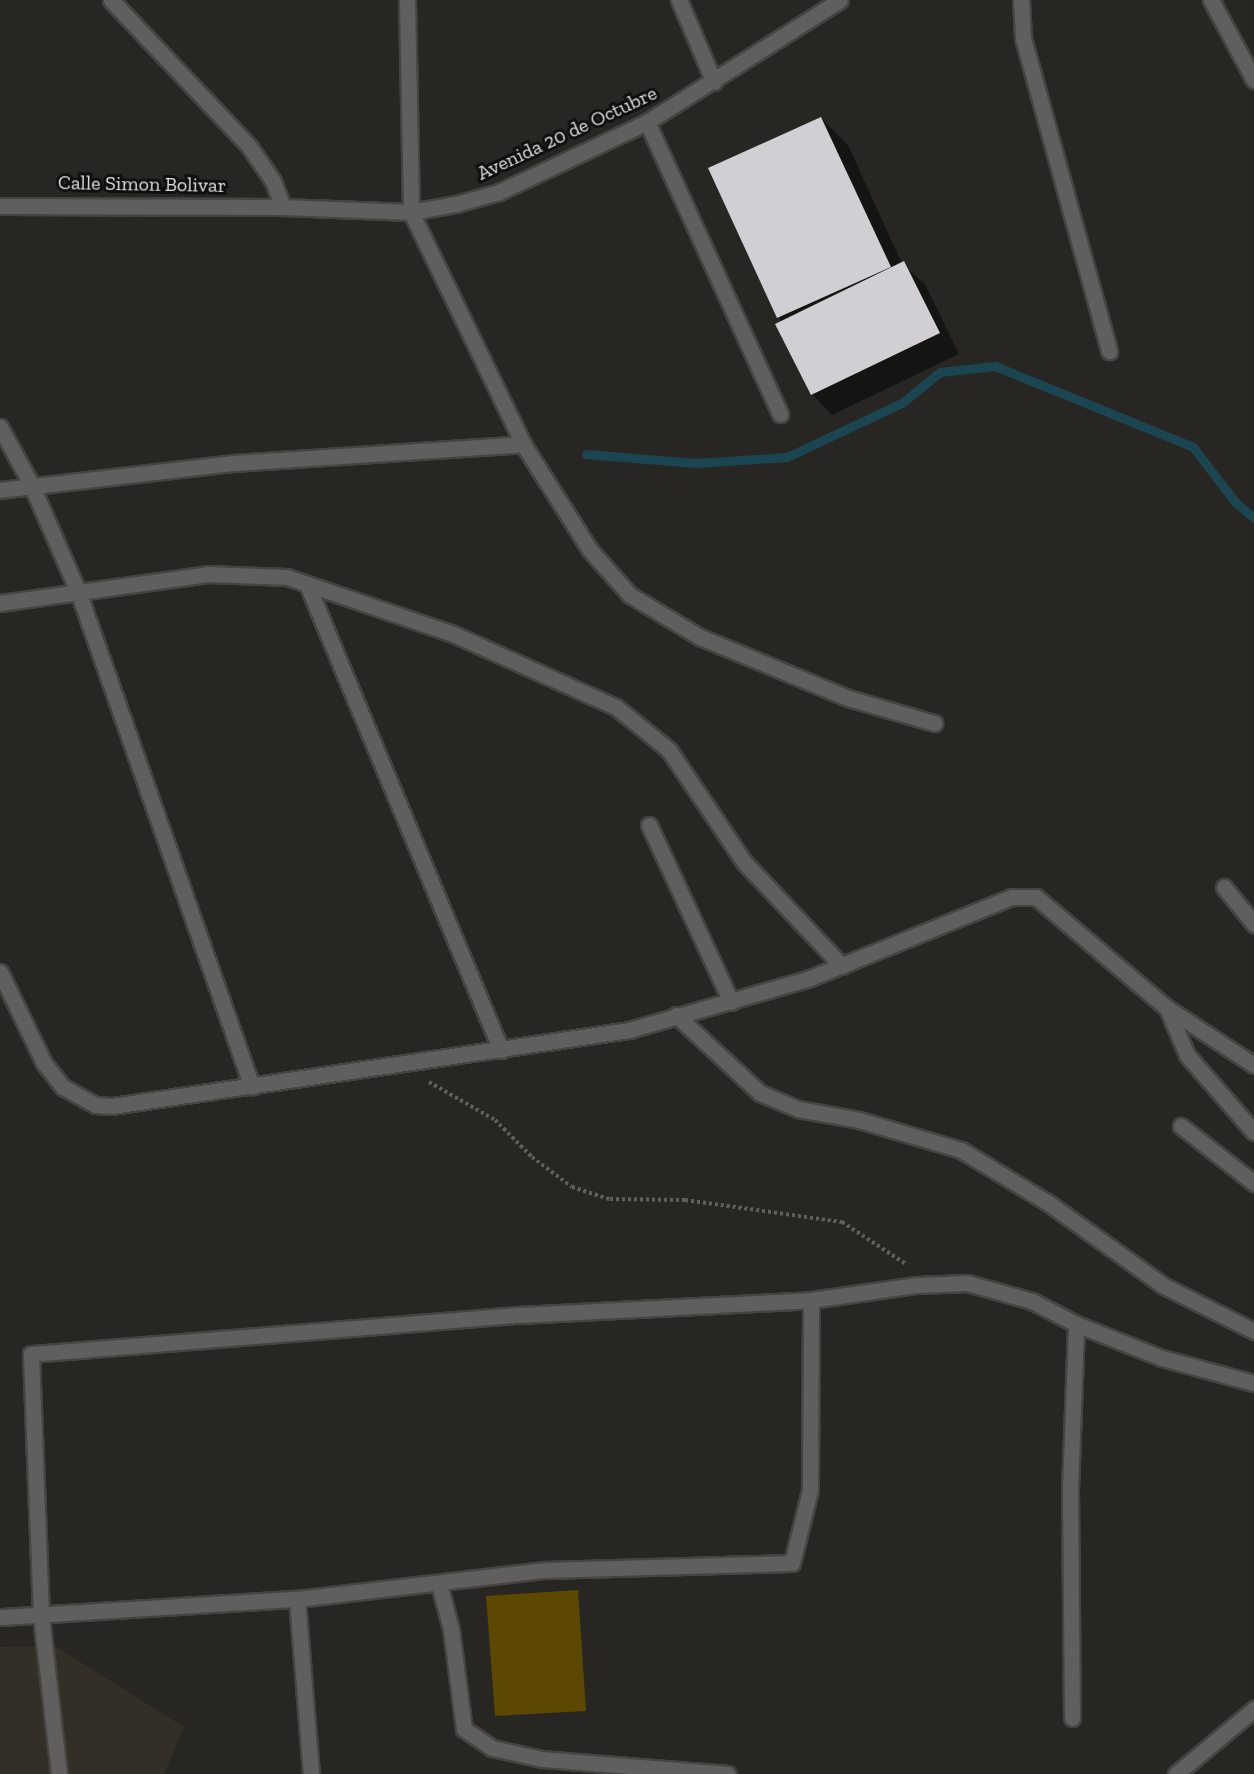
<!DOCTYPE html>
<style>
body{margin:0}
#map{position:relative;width:1254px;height:1774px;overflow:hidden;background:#272622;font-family:"Zilla Slab",serif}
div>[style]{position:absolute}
.built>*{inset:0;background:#332f26}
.green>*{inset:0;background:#5c4801}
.shadow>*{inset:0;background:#0007}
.stream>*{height:9px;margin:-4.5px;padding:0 4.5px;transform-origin:4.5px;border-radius:4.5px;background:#1c4552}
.building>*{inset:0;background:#d1cfd4}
.path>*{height:4px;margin-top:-2px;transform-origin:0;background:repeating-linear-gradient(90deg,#605f5b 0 3px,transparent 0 6px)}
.roads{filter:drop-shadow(2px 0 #454440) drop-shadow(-2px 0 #454440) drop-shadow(0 2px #454440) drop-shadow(0 -2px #454440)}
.minor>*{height:15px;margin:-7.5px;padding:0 7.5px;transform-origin:7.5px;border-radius:7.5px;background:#615f5d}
span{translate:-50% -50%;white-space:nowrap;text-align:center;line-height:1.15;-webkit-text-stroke:6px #0f0f0d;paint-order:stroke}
.street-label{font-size:20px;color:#e0dfdc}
</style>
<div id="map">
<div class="built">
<div style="clip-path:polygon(55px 1646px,184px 1727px,164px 1774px,0 1774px,0 1647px)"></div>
</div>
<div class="green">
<div style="clip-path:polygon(578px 1590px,586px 1711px,495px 1716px,486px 1596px)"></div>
</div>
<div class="shadow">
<div style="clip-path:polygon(821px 118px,848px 145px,902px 264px,925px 284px,959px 354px,832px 415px,812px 394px,779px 317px)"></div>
</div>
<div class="stream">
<div style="left:586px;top:454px;width:110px;rotate:4.7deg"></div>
<div style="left:696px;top:463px;width:91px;rotate:-3.8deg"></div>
<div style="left:787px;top:457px;width:127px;rotate:-25.2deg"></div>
<div style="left:902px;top:403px;width:49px;rotate:-39.2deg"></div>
<div style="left:940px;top:372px;width:55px;rotate:-6.2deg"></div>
<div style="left:995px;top:366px;width:214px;rotate:22.2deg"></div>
<div style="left:1193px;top:447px;width:69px;rotate:52.6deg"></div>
<div style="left:1235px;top:502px;width:25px;rotate:40deg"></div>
</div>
<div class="building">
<div style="clip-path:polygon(821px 117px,891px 267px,777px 318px,708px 168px)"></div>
<div style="clip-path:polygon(904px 261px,940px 333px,811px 395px,775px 324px)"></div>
</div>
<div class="path">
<div style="left:429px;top:1082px;width:76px;rotate:29.9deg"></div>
<div style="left:495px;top:1120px;width:52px;rotate:45deg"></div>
<div style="left:532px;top:1157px;width:50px;rotate:36.9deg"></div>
<div style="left:572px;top:1187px;width:40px;rotate:18deg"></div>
<div style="left:610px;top:1199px;width:75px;rotate:0.8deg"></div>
<div style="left:685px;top:1200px;width:159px;rotate:8deg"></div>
<div style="left:842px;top:1222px;width:77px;rotate:33.3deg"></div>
</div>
<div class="roads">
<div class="minor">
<div style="left:111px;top:0;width:201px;rotate:46.6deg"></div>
<div style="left:249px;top:146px;width:42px;rotate:55.6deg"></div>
<div style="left:273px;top:181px;width:28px;rotate:69deg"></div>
<div style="left:407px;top:0;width:212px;rotate:88.9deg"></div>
<div style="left:411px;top:212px;width:258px;rotate:64.2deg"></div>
<div style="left:523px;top:444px;width:125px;rotate:57.7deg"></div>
<div style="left:590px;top:550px;width:60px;rotate:48.4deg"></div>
<div style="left:630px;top:595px;width:82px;rotate:31deg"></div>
<div style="left:700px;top:637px;width:160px;rotate:22.4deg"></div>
<div style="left:848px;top:698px;width:90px;rotate:16.2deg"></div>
<div style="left:679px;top:0;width:89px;rotate:66.9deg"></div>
<div style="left:1021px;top:0;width:38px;rotate:87deg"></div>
<div style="left:1023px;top:38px;width:325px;rotate:74.6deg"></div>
<div style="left:1211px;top:0;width:91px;rotate:61.7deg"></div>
<div style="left:647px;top:122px;width:321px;rotate:65.5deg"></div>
<div style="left:0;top:206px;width:283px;rotate:0.2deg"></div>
<div style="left:283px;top:207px;width:128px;rotate:2.2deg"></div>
<div style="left:411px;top:212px;width:46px;rotate:-10.1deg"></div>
<div style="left:456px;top:204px;width:45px;rotate:-15.6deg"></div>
<div style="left:499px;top:192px;width:164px;rotate:-25.3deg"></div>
<div style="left:647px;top:122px;width:228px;rotate:-32.3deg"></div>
<div style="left:0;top:427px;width:65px;rotate:61.5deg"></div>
<div style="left:31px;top:484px;width:120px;rotate:66.4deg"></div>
<div style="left:79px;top:594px;width:522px;rotate:70.66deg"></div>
<div style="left:0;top:490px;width:235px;rotate:-6.6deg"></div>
<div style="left:233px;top:463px;width:291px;rotate:-3.7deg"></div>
<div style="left:307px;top:584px;width:505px;rotate:67.4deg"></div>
<div style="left:0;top:603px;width:210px;rotate:-7.9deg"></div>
<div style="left:208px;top:574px;width:79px;rotate:2.2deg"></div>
<div style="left:287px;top:577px;width:173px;rotate:18.9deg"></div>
<div style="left:451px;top:633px;width:181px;rotate:24.2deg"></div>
<div style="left:616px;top:707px;width:68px;rotate:39.1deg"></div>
<div style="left:669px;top:750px;width:135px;rotate:56.2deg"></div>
<div style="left:744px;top:862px;width:143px;rotate:46.7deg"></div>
<div style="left:649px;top:825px;width:195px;rotate:65.1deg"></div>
<div style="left:1224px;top:887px;width:48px;rotate:51deg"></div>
<div style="left:0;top:972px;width:101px;rotate:64.2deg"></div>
<div style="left:44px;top:1063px;width:31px;rotate:52deg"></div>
<div style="left:63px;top:1087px;width:37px;rotate:29deg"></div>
<div style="left:95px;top:1105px;width:17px;rotate:3deg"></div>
<div style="left:112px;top:1106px;width:523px;rotate:-8.36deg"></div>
<div style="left:629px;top:1030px;width:188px;rotate:-16deg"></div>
<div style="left:810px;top:978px;width:218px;rotate:-21.9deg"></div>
<div style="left:1012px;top:897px;width:24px"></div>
<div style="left:1036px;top:897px;width:172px;rotate:40.3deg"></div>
<div style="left:1167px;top:1008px;width:104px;rotate:33.2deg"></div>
<div style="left:1167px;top:1008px;width:51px;rotate:66.9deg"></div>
<div style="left:1187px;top:1055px;width:102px;rotate:49deg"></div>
<div style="left:676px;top:1015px;width:115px;rotate:42.9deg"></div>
<div style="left:760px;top:1093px;width:41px;rotate:22.8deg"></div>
<div style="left:798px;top:1109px;width:62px;rotate:10.2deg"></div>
<div style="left:859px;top:1120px;width:106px;rotate:16.4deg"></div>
<div style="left:961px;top:1150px;width:100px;rotate:31.2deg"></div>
<div style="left:1047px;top:1202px;width:144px;rotate:35.7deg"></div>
<div style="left:1164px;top:1286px;width:101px;rotate:26.6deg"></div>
<div style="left:1181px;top:1126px;width:93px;rotate:38deg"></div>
<div style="left:439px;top:1584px;width:47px;rotate:75.1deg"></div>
<div style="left:451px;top:1629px;width:101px;rotate:82.6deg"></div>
<div style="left:464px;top:1729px;width:34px;rotate:34deg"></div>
<div style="left:492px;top:1748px;width:51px;rotate:12.4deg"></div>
<div style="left:542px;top:1759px;width:186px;rotate:4.6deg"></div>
<div style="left:297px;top:1599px;width:176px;rotate:85.4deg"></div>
<div style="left:0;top:1617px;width:298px;rotate:-3.5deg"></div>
<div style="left:297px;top:1599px;width:250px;rotate:-6.7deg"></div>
<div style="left:545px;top:1570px;width:247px;rotate:-1.6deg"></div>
<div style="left:792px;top:1563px;width:75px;rotate:-76.1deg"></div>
<div style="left:810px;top:1490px;width:190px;rotate:-89.7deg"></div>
<div style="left:1072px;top:1718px;width:228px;rotate:-90.5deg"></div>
<div style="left:1070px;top:1490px;width:166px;rotate:-87.9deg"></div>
<div style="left:59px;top:1774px;width:160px;rotate:-96.5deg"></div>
<div style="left:41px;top:1615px;width:261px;rotate:-92.2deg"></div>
<div style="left:31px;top:1354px;width:490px;rotate:-4.6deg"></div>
<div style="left:519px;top:1315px;width:292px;rotate:-2.9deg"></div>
<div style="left:811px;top:1300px;width:107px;rotate:-8.1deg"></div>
<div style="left:917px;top:1285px;width:50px;rotate:-2.3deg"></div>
<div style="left:967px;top:1283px;width:67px;rotate:15.5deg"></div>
<div style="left:1032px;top:1301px;width:50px;rotate:27.6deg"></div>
<div style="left:1076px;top:1324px;width:92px;rotate:21.6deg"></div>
<div style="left:1162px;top:1358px;width:95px;rotate:15.2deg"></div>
<div style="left:1176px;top:1774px;width:102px;rotate:-39.8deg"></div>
</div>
</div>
<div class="street-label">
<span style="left:567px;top:133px;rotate:-25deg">Avenida 20 de Octubre</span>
<span style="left:142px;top:184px;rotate:1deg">Calle Simon Bolivar</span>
</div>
</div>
